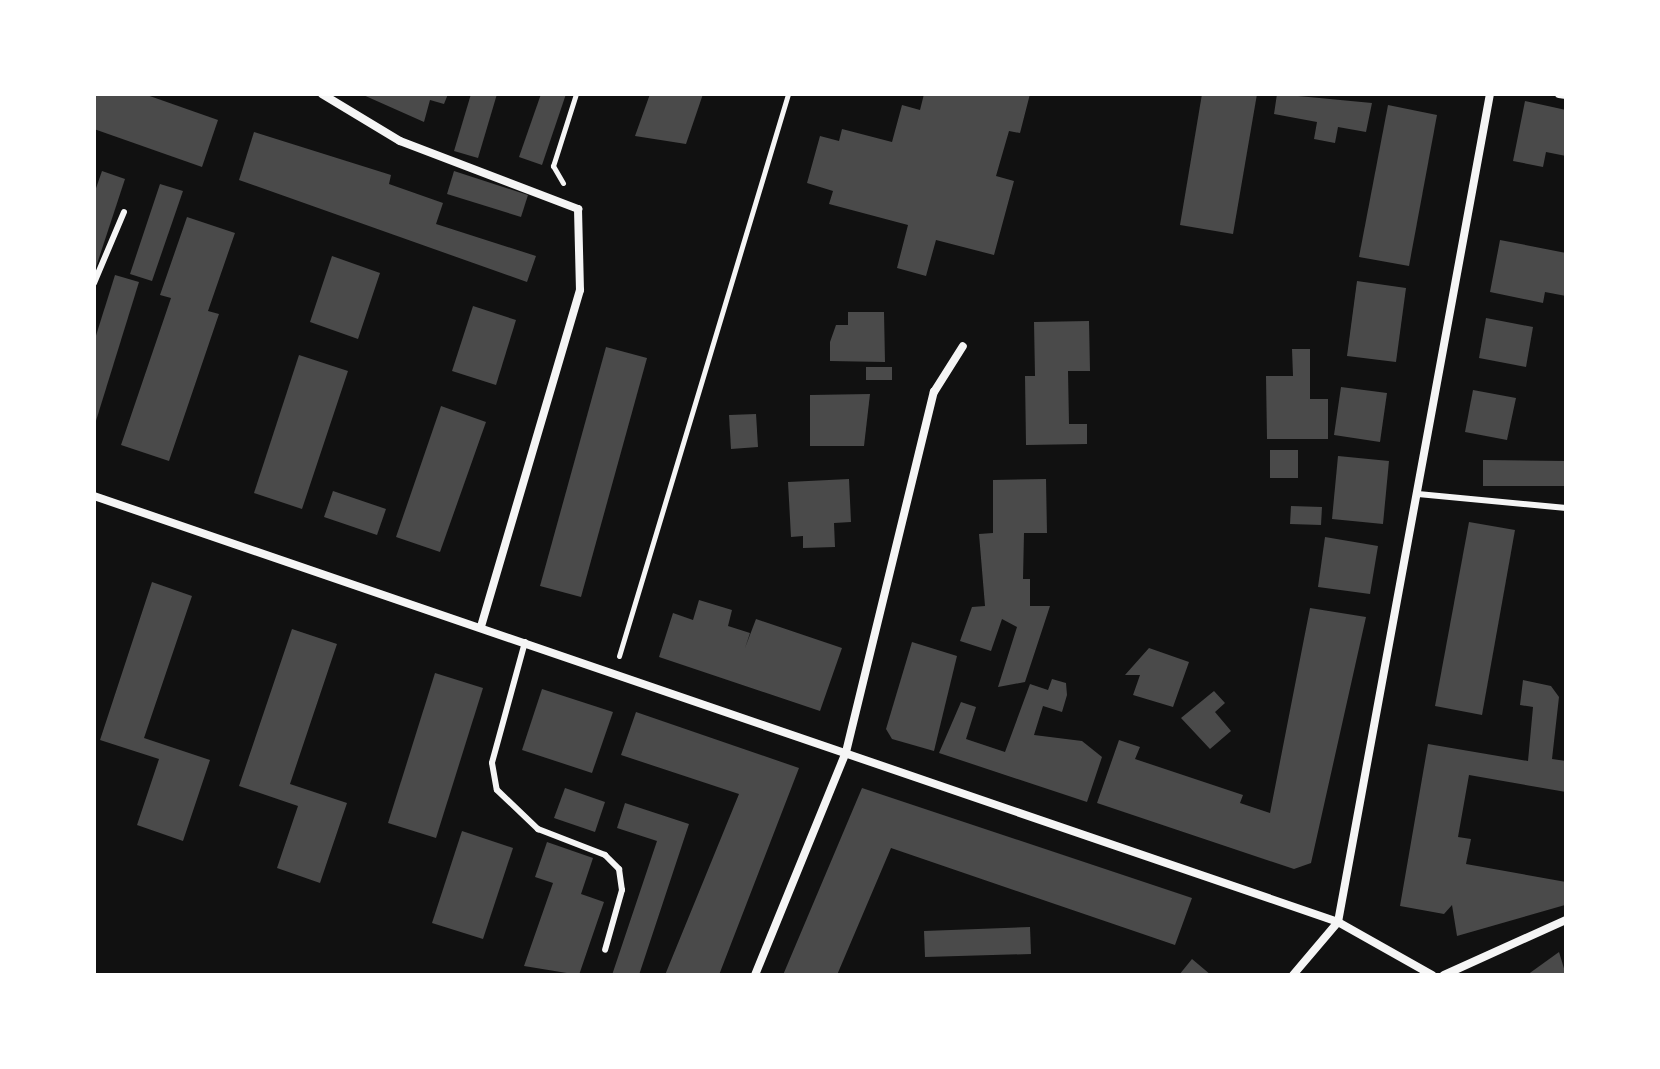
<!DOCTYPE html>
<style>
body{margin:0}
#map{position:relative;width:1660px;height:1069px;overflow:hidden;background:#111;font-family:"Titillium Web",sans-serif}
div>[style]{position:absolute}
.building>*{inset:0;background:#4a4a4a}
.path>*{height:5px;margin:-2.5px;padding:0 2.5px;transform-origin:2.5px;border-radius:2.5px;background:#f5f5f5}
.service>*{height:6px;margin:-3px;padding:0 3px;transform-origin:3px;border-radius:3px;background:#f5f5f5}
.minor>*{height:8px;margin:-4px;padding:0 4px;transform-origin:4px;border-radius:4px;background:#f5f5f5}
span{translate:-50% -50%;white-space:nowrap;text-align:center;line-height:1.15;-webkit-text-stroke:6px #fff;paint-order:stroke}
.frame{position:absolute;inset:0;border:96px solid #fff;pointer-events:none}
</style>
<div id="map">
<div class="building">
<div style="clip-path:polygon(94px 94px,144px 94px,218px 120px,202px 167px,94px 129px)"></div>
<div style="clip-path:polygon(361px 94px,448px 94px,444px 104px,430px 100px,424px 122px)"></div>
<div style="clip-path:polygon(471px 94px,497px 94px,478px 158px,454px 151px)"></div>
<div style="clip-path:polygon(541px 94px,566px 94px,542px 165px,519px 157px)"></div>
<div style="clip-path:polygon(650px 94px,703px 94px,686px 144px,635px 136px)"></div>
<div style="clip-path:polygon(924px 94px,1030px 94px,1020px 133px,1009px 131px,996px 176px,1014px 181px,994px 255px,936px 240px,926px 276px,897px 268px,908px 225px,829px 204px,833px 191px,807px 183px,820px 136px,839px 141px,842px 129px,892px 142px,902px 105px,920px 110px)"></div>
<div style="clip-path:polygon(1202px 94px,1257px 94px,1233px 234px,1180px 225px)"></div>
<div style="clip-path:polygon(1277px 94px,1372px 103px,1366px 132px,1338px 127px,1335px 143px,1314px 139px,1317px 122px,1274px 114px)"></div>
<div style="clip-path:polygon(1525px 101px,1566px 110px,1566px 156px,1546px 152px,1543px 167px,1513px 161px)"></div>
<div style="clip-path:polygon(1388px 105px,1437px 115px,1409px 266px,1359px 257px)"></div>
<div style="clip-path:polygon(254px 132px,391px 175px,389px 184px,443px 203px,436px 224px,536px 256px,527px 282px,239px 180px)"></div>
<div style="clip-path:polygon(102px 171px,125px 179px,95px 270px,94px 194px)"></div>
<div style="clip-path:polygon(454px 171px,528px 195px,521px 217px,447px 194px)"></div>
<div style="clip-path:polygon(160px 184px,183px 191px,152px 281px,130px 274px)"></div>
<div style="clip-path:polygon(187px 217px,235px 233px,208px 311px,219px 314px,169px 461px,121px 445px,171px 298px,160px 295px)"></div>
<div style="clip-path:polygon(1500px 240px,1566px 253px,1566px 296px,1545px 292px,1543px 303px,1490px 292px)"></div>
<div style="clip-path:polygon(332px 256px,380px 273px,358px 339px,310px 322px)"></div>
<div style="clip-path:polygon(115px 275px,139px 282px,95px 424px,94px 342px)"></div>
<div style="clip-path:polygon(1357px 281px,1406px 288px,1396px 362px,1347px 356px)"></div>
<div style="clip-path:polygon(473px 306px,516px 320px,496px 385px,452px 371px)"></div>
<div style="clip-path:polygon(848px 312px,884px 312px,885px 362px,830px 361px,830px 342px,836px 325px,848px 325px)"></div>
<div style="clip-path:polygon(1486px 318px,1533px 327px,1526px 367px,1479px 358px)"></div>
<div style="clip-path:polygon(1089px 321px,1090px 371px,1068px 371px,1069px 424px,1087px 424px,1087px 444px,1026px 445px,1025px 376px,1035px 376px,1034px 322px)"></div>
<div style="clip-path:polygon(606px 347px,647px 358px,581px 597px,540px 586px)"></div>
<div style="clip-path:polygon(1292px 349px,1310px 349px,1310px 399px,1328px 399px,1328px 439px,1267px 439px,1266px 376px,1293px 376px)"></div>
<div style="clip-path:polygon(299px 355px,348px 371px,302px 509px,254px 493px)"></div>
<div style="clip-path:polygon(866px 367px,892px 367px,892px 380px,866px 380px)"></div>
<div style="clip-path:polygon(1341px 387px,1387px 393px,1380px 442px,1334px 435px)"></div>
<div style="clip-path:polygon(1473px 390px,1516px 398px,1507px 440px,1465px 432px)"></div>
<div style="clip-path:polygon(870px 394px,864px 446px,810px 446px,810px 395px)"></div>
<div style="clip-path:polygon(441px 406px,486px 422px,440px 552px,396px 537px)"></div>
<div style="clip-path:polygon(756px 414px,758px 447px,731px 449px,729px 415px)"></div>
<div style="clip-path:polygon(1270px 450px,1298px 450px,1298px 478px,1270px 478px)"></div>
<div style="clip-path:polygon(1338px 456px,1389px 461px,1383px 524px,1332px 519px)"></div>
<div style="clip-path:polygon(1483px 460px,1566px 461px,1566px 486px,1483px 486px)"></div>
<div style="clip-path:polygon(849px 479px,851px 522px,834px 523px,835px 547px,803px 548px,803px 536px,791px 537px,788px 482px)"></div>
<div style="clip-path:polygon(1046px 479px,1047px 533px,1024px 533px,1023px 579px,1030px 579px,1030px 606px,1050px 606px,1025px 682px,998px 687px,1017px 627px,1002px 619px,991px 651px,960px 641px,972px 607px,985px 606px,979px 534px,993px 533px,993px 480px)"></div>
<div style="clip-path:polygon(333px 491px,386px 509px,377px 535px,324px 517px)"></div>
<div style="clip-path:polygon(1291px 506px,1322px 507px,1321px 525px,1290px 524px)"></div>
<div style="clip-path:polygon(1469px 522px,1515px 530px,1482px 715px,1435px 706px)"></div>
<div style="clip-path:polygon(1325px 537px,1378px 546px,1370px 594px,1318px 587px)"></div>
<div style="clip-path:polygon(152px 582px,192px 596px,144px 738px,210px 760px,183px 841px,137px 825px,159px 759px,100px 740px)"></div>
<div style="clip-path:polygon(699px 600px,732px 610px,728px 626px,750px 633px,745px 648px,756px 619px,842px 648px,820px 711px,659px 657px,673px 613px,693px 620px)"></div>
<div style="clip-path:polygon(1310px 608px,1366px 617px,1311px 863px,1294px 869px,1097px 803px,1119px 740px,1140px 747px,1135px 759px,1243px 795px,1240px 803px,1270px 813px)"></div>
<div style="clip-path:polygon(292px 629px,337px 644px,290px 784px,347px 803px,320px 883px,277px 868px,298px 806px,239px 786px)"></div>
<div style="clip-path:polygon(912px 642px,957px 656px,934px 751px,892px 739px,886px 729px)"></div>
<div style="clip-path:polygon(1149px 648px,1189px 662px,1173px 707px,1133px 695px,1140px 675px,1125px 675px)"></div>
<div style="clip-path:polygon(435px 673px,483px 688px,436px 838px,388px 823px)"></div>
<div style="clip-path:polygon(1052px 679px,1066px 683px,1067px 695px,1062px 712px,1043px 706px,1034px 735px,1082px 741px,1102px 757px,1087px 802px,939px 753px,961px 702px,976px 707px,966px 739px,1005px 752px,1030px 684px,1048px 690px)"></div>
<div style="clip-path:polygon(1523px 680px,1551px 686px,1559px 697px,1552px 759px,1566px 761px,1566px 792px,1469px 775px,1458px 837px,1471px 839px,1466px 864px,1566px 882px,1565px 905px,1457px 936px,1452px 905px,1444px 914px,1400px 906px,1428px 744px,1528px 761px,1533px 707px,1520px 705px)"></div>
<div style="clip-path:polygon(542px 689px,613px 712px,592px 773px,522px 750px)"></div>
<div style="clip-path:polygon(1214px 691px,1225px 703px,1215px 712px,1231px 731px,1210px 749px,1181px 718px)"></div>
<div style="clip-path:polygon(636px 712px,799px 768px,719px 975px,665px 975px,739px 794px,621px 755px)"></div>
<div style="clip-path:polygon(565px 788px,605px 802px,595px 832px,554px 818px)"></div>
<div style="clip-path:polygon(862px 788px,1192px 898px,1175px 945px,891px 848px,837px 975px,783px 975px)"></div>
<div style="clip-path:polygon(625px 803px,689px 824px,639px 975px,612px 975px,657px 841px,617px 828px)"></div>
<div style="clip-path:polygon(462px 831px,513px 848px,483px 939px,432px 923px)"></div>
<div style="clip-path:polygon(547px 842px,593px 858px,581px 894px,604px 902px,579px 975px,524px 966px,553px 883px,535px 877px)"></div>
<div style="clip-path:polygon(1030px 927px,1031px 954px,925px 957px,924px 931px)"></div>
<div style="clip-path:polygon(1559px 952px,1566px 975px,1527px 975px)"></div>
<div style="clip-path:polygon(1192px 959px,1211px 975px,1179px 975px)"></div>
</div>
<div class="path">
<div style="left:563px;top:183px;width:20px;rotate:-120deg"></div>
<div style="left:553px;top:166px;width:76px;rotate:-72.3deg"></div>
<div style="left:619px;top:656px;width:587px;rotate:-73.26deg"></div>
</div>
<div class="service">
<div style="left:94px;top:283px;width:77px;rotate:-67.1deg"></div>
<div style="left:1418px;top:494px;width:149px;rotate:5.4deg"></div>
<div style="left:525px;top:642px;width:125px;rotate:105.3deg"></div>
<div style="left:492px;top:763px;width:27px;rotate:80deg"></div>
<div style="left:497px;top:790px;width:57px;rotate:43.6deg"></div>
<div style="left:538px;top:829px;width:72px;rotate:21.2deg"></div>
<div style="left:605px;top:855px;width:20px;rotate:45deg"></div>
<div style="left:619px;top:869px;width:21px;rotate:82deg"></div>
<div style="left:622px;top:890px;width:62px;rotate:105.8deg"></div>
</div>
<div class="minor">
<div style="left:322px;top:94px;width:91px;rotate:31.1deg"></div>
<div style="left:400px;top:141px;width:191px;rotate:20.9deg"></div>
<div style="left:578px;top:209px;width:81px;rotate:88.6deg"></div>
<div style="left:580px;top:290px;width:350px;rotate:106.4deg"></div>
<div style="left:1559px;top:94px;width:7px;rotate:8deg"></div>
<div style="left:94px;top:496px;width:1315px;rotate:18.9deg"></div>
<div style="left:1338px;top:922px;width:108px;rotate:29.4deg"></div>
<div style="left:755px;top:975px;width:241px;rotate:-67.8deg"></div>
<div style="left:846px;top:752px;width:371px;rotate:-76.3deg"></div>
<div style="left:934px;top:392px;width:54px;rotate:-57.8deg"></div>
<div style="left:1293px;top:975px;width:70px;rotate:-49.7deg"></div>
<div style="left:1338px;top:922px;width:842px;rotate:-79.6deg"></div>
<div style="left:1444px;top:975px;width:134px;rotate:-24.3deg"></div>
</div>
<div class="frame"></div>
</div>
